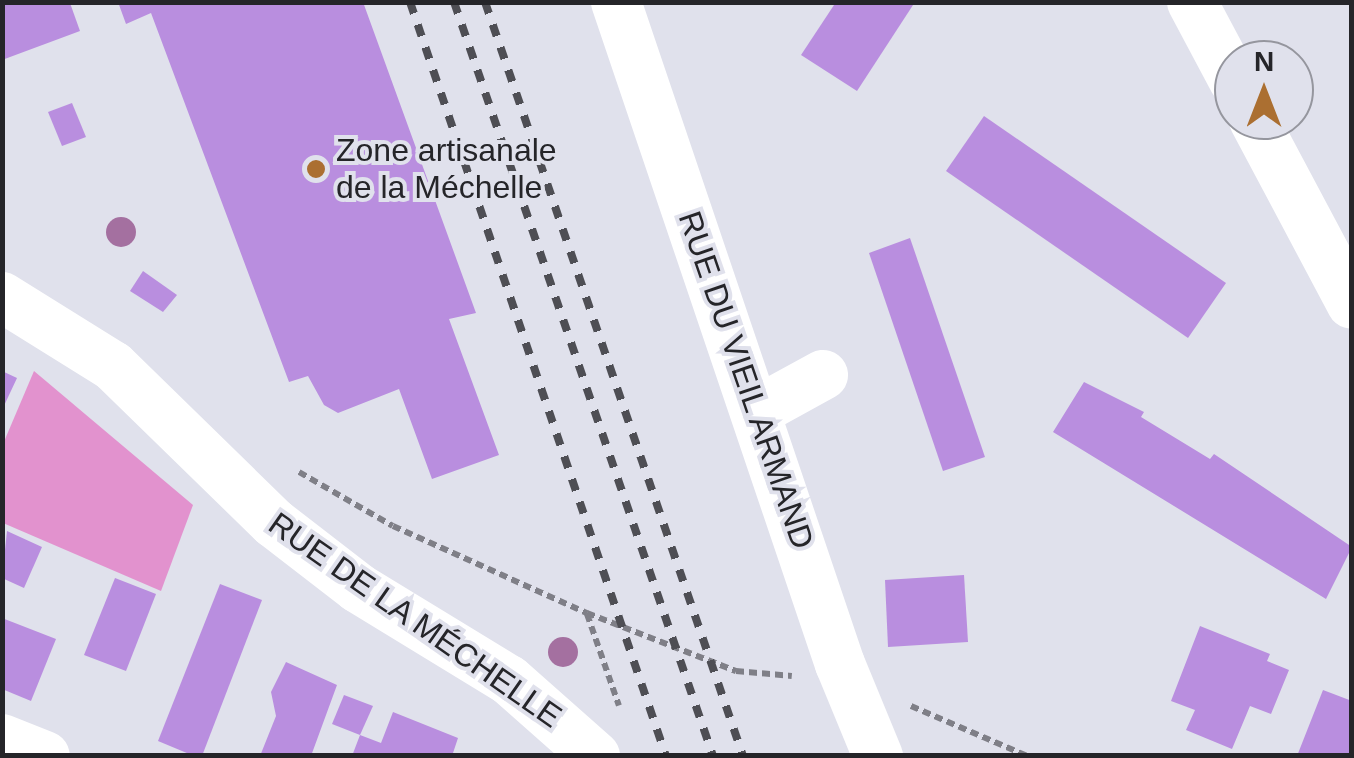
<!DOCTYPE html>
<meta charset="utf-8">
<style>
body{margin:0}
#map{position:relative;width:1354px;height:758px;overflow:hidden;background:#e0e1ec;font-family:Helvetica,sans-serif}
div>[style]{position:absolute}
.green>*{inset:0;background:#e292ce}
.building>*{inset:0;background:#b98edf}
.path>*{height:6px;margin-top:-3px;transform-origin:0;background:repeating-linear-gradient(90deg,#7f7f87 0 8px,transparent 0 13px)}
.minor>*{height:50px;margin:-25px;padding:0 25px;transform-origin:25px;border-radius:25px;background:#fff}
.rail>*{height:8px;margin-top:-4px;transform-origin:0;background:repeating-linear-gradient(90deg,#4e4e54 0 12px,transparent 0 24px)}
.trees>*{width:30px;height:30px;margin:-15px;border-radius:50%;background:#a470a0}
.dots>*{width:28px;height:28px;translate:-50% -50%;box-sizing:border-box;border:5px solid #e0e1ec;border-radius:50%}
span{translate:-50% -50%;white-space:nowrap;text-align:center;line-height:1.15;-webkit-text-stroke:8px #e0e1ec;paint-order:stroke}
.poi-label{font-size:32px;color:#252529}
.left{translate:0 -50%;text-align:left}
.street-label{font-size:32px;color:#252529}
.frame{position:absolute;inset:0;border:5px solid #252529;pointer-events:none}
.north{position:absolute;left:1214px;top:40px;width:100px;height:100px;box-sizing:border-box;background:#e0e1ec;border:2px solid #95969e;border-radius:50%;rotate:0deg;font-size:28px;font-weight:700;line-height:40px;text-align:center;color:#252529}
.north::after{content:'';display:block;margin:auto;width:35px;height:45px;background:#ab6f31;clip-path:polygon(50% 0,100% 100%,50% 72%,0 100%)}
</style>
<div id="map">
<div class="green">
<div style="clip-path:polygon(34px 371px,193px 505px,161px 591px,3px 523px,3px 444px)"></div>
</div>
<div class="building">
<div style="clip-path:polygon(118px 2px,363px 2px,476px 313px,449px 319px,499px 455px,432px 479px,399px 389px,338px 413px,324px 405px,308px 376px,289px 382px,151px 13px,126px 24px)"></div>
<div style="clip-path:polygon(836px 2px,915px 2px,857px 91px,801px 55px)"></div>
<div style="clip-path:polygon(2px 3px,70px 3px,80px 31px,2px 60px)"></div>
<div style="clip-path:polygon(72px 103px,86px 137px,62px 146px,48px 112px)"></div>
<div style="clip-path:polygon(984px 116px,1226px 283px,1188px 338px,946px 171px)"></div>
<div style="clip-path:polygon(910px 238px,985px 457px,943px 471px,869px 253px)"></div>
<div style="clip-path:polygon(143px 271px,177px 295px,163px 312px,130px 291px)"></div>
<div style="clip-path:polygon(2px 371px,17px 378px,2px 410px)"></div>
<div style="clip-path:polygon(1084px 382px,1144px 412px,1141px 417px,1210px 459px,1214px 454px,1352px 547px,1326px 599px,1053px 432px)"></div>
<div style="clip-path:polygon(7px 531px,42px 547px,24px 588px,2px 578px)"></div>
<div style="clip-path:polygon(964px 575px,968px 642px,888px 647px,885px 580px)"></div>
<div style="clip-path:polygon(115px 578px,156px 594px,126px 671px,84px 655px)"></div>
<div style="clip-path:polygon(220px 584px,262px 600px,202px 756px,194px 756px,158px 741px)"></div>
<div style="clip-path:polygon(2px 618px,56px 639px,31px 701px,2px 689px)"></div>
<div style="clip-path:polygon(1200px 626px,1270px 654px,1267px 661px,1289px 670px,1271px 714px,1250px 706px,1232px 749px,1186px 730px,1195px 710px,1171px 701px)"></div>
<div style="clip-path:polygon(286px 662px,337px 685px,311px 756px,260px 756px,276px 716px,271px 692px)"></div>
<div style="clip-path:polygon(1323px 690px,1352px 701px,1352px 756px,1297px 756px)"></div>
<div style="clip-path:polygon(344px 695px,373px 706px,360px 735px,332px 724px)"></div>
<div style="clip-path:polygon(393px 712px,458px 738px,452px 756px,352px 756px,360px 735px,381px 743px)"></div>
</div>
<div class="path">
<div style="left:299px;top:472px;width:108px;rotate:29.9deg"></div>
<div style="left:393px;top:526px;width:213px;rotate:24.2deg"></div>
<div style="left:587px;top:613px;width:160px;rotate:21.3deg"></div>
<div style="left:736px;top:671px;width:56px;rotate:5.1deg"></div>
<div style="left:587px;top:614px;width:97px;rotate:70.8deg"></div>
<div style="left:911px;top:706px;width:126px;rotate:23.3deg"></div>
</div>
<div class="minor">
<div style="left:616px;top:2px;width:699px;rotate:71.31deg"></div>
<div style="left:840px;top:664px;width:100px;rotate:67.6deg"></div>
<div style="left:1192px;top:2px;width:89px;rotate:62deg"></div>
<div style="left:1254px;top:120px;width:208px;rotate:62deg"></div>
<div style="left:2px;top:297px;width:131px;rotate:31.9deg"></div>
<div style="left:113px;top:366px;width:225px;rotate:44.3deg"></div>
<div style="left:274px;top:523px;width:106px;rotate:37.7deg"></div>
<div style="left:358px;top:588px;width:177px;rotate:31.4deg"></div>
<div style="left:509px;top:680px;width:115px;rotate:41.5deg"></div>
<div style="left:759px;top:410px;width:73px;rotate:-28.7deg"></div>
<div style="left:2px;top:739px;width:46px;rotate:21.6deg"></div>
</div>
<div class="rail">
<div style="left:410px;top:2px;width:796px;rotate:71.25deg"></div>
<div style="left:454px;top:2px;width:797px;rotate:71.04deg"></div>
<div style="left:485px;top:2px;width:797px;rotate:71.11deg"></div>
</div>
<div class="trees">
<div style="left:121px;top:232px"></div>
<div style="left:563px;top:652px"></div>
</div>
<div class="dots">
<div style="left:316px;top:169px;background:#ab6f31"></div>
</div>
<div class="poi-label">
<span class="left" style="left:336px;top:169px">Zone artisanale<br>de la Méchelle</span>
</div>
<div class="street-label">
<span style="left:746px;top:380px;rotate:71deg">RUE DU VIEIL ARMAND</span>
<span style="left:415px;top:620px;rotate:35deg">RUE DE LA MÉCHELLE</span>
</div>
<div class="frame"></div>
<div class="north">N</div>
</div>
